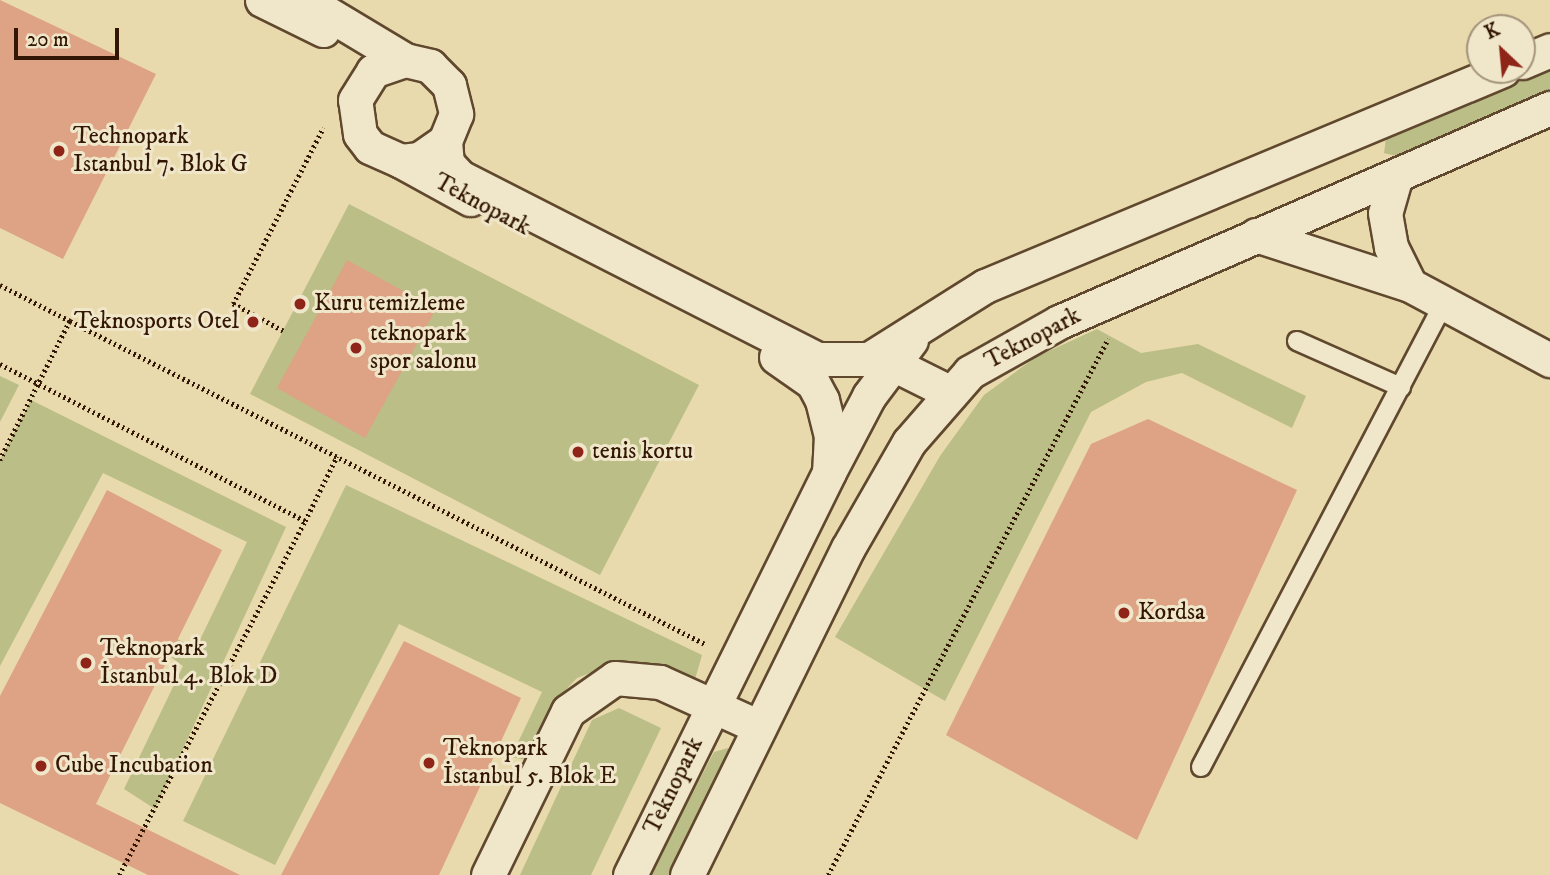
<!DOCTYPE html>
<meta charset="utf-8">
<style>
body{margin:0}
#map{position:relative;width:1550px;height:875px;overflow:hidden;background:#e8daad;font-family:"IM FELL DW Pica",serif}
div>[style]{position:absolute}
.green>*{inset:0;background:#bbbe86}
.building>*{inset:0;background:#dea284}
.path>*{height:4.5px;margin-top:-2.25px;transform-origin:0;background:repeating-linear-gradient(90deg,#331704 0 2px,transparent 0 5.5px)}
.roads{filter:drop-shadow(2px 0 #60482e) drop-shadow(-2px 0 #60482e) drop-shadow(0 2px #60482e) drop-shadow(0 -2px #60482e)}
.lane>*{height:18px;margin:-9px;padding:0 9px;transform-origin:9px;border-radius:9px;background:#f0e7ca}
.street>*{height:33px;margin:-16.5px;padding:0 16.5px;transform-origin:16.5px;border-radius:16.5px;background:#f0e7ca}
.dots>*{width:19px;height:19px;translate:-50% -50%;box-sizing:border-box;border:4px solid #f0e7ca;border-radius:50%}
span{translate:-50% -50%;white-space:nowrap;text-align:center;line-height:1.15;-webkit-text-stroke:6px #f0e7ca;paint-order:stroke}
.poi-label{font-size:24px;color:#331704}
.left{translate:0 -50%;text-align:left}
.right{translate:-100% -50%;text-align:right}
.street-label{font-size:24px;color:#331704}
.north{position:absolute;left:1466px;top:14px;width:70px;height:70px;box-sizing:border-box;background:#f0e7ca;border:2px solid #a4947b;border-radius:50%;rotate:334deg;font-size:19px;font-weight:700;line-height:28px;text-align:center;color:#331704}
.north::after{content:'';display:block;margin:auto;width:24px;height:32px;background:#8f2418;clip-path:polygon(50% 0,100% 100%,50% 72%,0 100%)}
.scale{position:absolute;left:14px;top:28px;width:105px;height:32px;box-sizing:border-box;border:4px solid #331704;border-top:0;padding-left:9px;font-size:21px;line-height:24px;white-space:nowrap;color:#331704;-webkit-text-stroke:5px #f0e7ca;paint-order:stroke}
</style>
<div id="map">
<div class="green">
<div style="clip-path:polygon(1550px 63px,1550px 90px,1396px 156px,1384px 153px,1386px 138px)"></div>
<div style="clip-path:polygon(349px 204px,699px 385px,600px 575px,250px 394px)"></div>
<div style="clip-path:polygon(1097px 329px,1141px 353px,1198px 344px,1306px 396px,1292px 428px,1182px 373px,1146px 382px,1091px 412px,945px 701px,835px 637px,940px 456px,984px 395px,1036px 357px)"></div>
<div style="clip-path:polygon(0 376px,19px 385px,0 422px)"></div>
<div style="clip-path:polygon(31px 400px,286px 527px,155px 809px,124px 789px,183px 666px,164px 652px,173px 637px,196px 648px,247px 542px,103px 473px,0 666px,0 460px)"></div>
<div style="clip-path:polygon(346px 485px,702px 655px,694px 683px,618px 662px,577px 678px,555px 701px,526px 760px,511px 757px,542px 692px,399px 624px,275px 865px,183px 821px)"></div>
<div style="clip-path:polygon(619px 708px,661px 728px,591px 875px,520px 875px,592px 720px)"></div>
<div style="clip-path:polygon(728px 748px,731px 755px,671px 875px,650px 875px,714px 752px)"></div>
</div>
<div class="building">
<div style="clip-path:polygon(0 0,156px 74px,63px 259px,0 228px)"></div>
<div style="clip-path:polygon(347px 260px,436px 309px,365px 438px,277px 388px)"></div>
<div style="clip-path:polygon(1148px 419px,1297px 490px,1137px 840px,946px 735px,1091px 444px)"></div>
<div style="clip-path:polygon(107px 490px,222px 550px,96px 804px,240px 875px,148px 875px,0 803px,0 696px)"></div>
<div style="clip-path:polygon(404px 641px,521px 698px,439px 875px,281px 875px)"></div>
</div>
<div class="path">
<div style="left:0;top:285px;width:79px;rotate:27.2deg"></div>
<div style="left:70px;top:321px;width:156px;rotate:116.7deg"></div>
<div style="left:70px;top:321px;width:712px;rotate:26.96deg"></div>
<div style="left:283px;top:331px;width:57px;rotate:-151.6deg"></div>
<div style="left:233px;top:304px;width:198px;rotate:-62.9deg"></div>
<div style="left:0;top:364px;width:343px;rotate:27.2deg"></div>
<div style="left:305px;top:521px;width:72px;rotate:-63.8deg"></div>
<div style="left:119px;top:875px;width:400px;rotate:-62.3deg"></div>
<div style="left:828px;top:875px;width:605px;rotate:-62.42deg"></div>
</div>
<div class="roads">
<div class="lane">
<div style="left:1297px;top:341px;width:114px;rotate:23.9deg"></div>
<div style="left:1201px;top:767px;width:524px;rotate:-62.36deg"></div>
</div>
<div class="street">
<div style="left:262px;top:0;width:68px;rotate:26.2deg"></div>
<div style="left:305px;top:0;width:117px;rotate:31deg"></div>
<div style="left:405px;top:60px;width:26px;rotate:13deg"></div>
<div style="left:430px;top:66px;width:27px;rotate:45deg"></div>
<div style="left:449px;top:85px;width:30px;rotate:76deg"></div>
<div style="left:456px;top:114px;width:29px;rotate:112deg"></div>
<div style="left:445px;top:141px;width:32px;rotate:145deg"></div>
<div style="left:419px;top:159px;width:18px;rotate:174deg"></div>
<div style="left:401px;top:161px;width:34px;rotate:-156deg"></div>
<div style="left:370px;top:147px;width:16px;rotate:-128deg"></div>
<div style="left:360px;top:134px;width:34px;rotate:-98deg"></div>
<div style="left:355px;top:100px;width:34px;rotate:-58deg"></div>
<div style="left:373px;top:71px;width:34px;rotate:-19deg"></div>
<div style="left:1522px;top:62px;width:30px;rotate:-23deg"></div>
<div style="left:445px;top:141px;width:22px;rotate:85deg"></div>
<div style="left:447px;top:163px;width:19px;rotate:47deg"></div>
<div style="left:460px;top:177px;width:401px;rotate:27deg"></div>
<div style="left:817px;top:359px;width:52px"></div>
<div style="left:869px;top:359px;width:137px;rotate:-32.2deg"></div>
<div style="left:985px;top:286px;width:561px;rotate:-22.64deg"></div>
<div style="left:401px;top:161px;width:79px;rotate:28.8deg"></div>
<div style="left:1395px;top:179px;width:35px;rotate:106deg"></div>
<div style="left:1385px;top:213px;width:35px;rotate:80deg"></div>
<div style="left:1391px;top:247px;width:42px;rotate:63.4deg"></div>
<div style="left:1256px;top:235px;width:162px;rotate:18deg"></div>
<div style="left:1410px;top:285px;width:159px;rotate:28.2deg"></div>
<div style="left:776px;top:357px;width:45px;rotate:35.1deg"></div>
<div style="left:813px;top:383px;width:19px;rotate:62deg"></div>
<div style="left:822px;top:400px;width:36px;rotate:76deg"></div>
<div style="left:831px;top:435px;width:34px;rotate:93deg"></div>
<div style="left:893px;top:364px;width:65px;rotate:26.6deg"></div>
<div style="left:488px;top:875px;width:182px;rotate:-64deg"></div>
<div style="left:568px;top:711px;width:57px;rotate:-35.1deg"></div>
<div style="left:615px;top:678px;width:45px;rotate:5.1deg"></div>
<div style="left:660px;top:682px;width:109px;rotate:24.4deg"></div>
<div style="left:630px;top:875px;width:449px;rotate:-63.7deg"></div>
<div style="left:829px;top:472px;width:86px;rotate:-62.2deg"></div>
<div style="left:869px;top:396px;width:70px;rotate:-53.1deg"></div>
<div style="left:687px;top:875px;width:364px;rotate:-63.8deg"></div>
<div style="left:848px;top:548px;width:122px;rotate:-60.1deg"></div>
<div style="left:909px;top:442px;width:93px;rotate:-48.9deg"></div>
<div style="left:970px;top:372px;width:102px;rotate:-29.3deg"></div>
<div style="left:1059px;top:322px;width:536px;rotate:-23.55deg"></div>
</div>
</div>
<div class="dots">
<div style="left:59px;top:151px;background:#8f2418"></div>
<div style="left:300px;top:304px;background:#8f2418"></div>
<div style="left:253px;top:322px;background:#8f2418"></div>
<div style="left:356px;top:348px;background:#8f2418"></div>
<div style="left:578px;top:452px;background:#8f2418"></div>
<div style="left:1124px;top:613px;background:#8f2418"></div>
<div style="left:86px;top:663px;background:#8f2418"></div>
<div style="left:429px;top:763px;background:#8f2418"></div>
<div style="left:41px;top:766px;background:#8f2418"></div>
</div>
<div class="poi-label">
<span class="left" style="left:73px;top:151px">Technopark<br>Istanbul 7. Blok G</span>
<span class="left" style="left:314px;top:304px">Kuru temizleme</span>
<span class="right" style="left:239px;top:322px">Teknosports Otel</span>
<span class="left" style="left:370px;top:348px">teknopark<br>spor salonu</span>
<span class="left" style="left:592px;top:452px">tenis kortu</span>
<span class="left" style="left:1138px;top:613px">Kordsa</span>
<span class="left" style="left:100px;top:663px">Teknopark<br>İstanbul 4. Blok D</span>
<span class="left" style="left:443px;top:763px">Teknopark<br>İstanbul 5. Blok E</span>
<span class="left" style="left:55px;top:766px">Cube Incubation</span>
</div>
<div class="street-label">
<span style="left:482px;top:205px;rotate:28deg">Teknopark</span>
<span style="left:1033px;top:339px;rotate:-28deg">Teknopark</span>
<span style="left:674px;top:786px;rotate:-64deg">Teknopark</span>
</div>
<div class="north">K</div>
<div class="scale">20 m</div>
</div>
